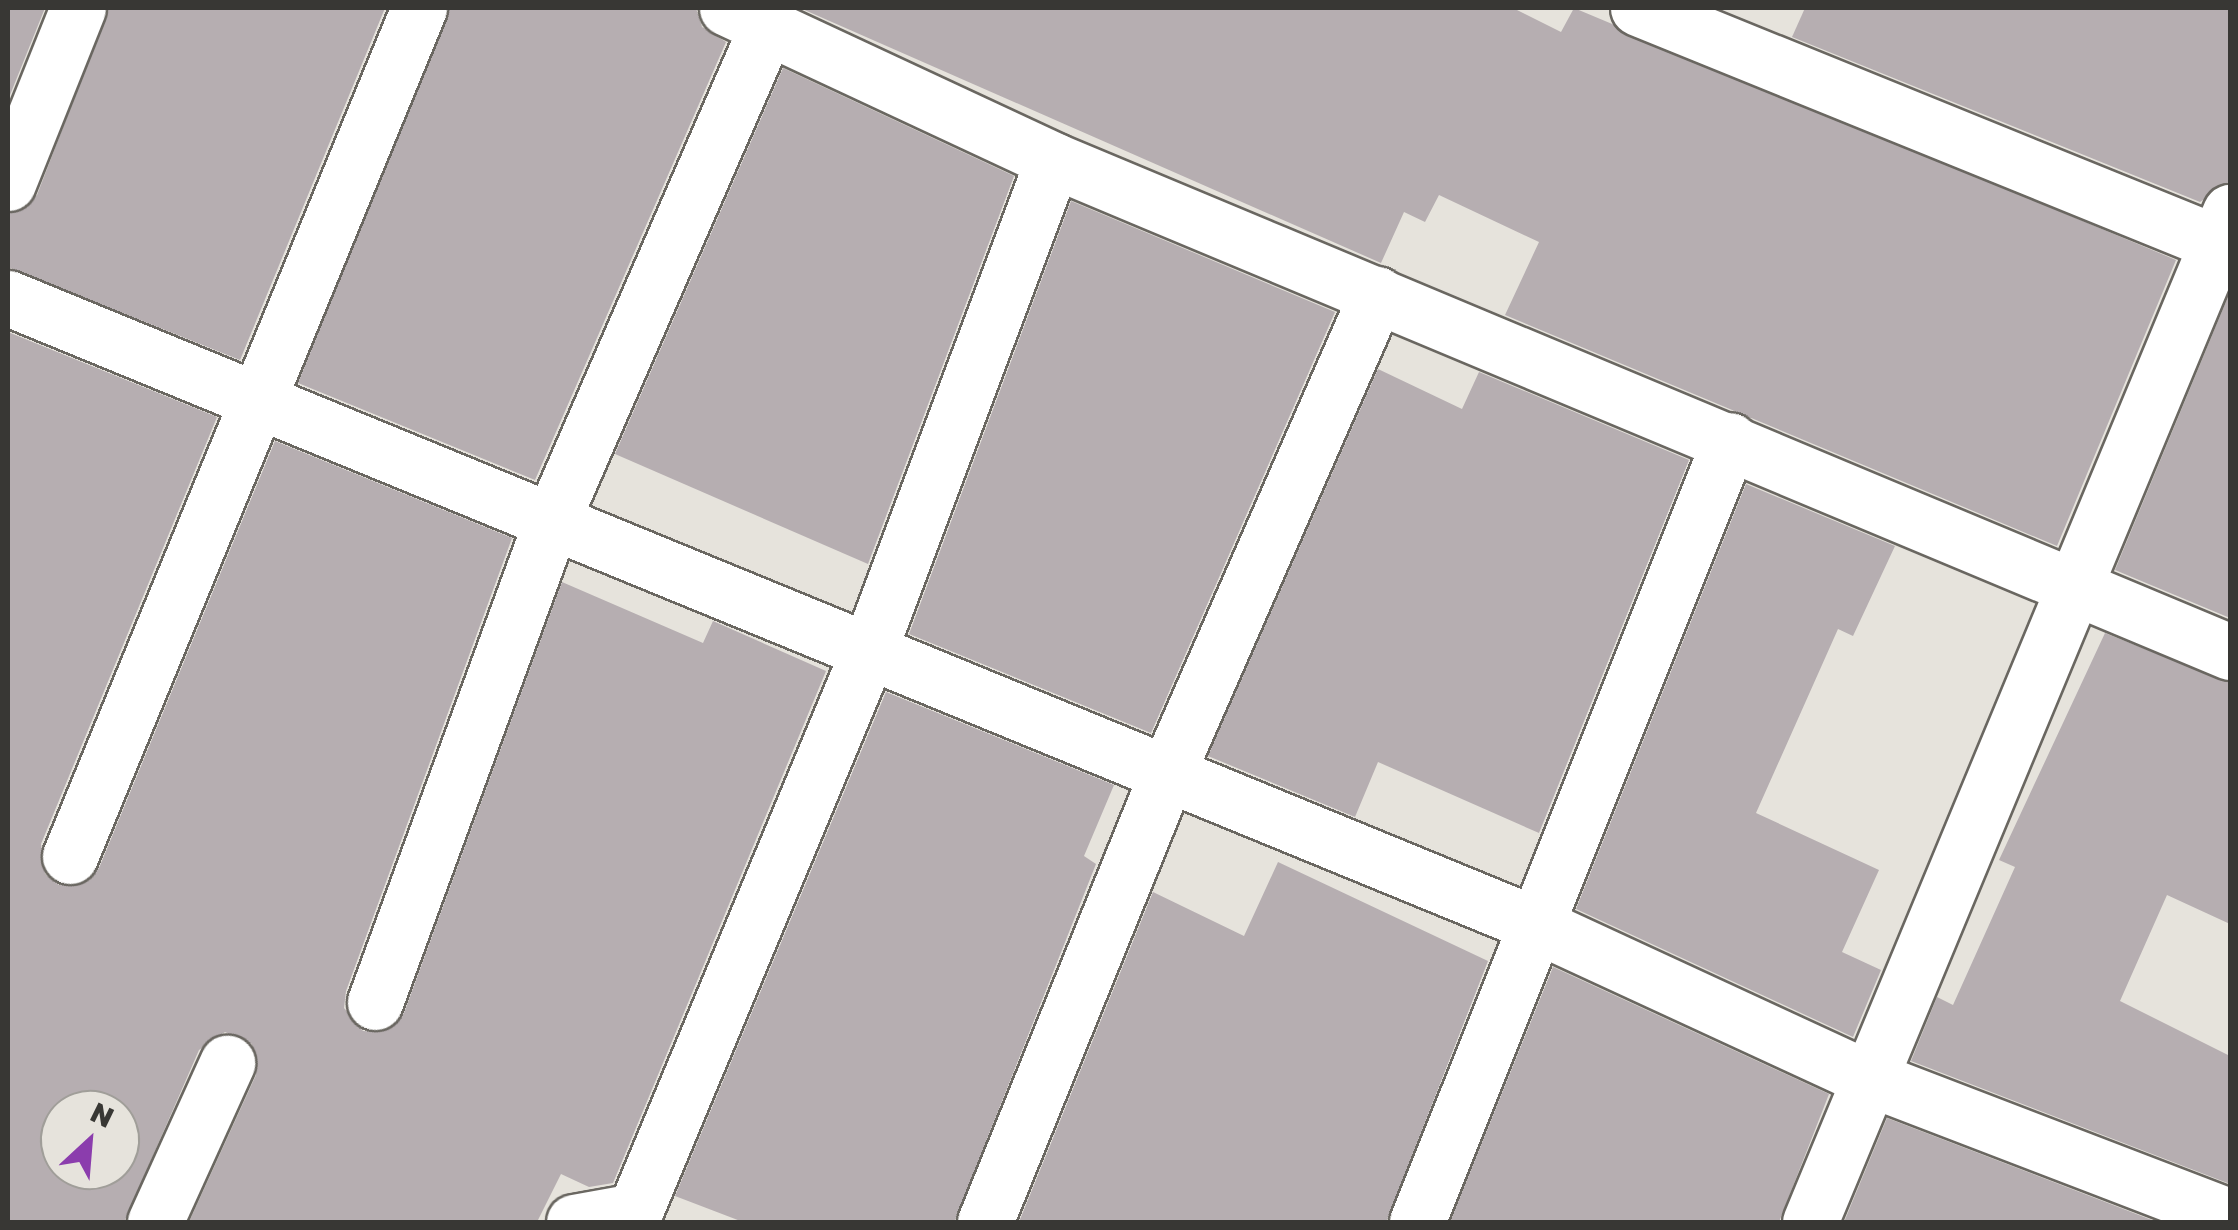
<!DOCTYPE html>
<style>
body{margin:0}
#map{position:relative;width:2238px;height:1230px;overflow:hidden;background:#e6e3dc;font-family:"Golos Text",sans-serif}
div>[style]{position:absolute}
.building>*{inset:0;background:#b6aeb1}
.roads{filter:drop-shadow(2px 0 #6a6761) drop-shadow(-2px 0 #6a6761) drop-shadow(0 2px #6a6761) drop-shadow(0 -2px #6a6761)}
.minor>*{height:55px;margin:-27.5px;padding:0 27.5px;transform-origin:27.5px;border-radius:27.5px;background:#fff}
span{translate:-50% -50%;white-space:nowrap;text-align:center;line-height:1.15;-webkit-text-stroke:9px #e6e3dc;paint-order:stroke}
.frame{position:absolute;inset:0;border:10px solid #383734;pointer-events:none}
.north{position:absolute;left:40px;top:1090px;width:100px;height:100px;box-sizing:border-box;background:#e6e3dc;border:2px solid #a09e99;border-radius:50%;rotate:26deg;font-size:28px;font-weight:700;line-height:40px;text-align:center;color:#383734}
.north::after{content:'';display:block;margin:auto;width:35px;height:45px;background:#8b3dad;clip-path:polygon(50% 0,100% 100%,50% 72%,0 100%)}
</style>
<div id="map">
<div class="building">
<div style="clip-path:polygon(8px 8px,45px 8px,8px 100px)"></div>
<div style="clip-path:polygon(109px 8px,385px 8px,240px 360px,8px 267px,8px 213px,37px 195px)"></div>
<div style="clip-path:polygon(450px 8px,696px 8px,702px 27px,726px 42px,535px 480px,298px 383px)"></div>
<div style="clip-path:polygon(800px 8px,1513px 8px,1561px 32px,1574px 8px,2176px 260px,2057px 546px,1505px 315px,1539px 242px,1439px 195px,1425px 222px,1404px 212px,1381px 263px)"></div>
<div style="clip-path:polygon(1805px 8px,2230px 8px,2230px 181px,2200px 202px,1792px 37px)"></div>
<div style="clip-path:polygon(783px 68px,1014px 176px,868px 564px,615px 454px)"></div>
<div style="clip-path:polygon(1071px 201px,1335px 312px,1151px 733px,909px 634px)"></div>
<div style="clip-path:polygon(2230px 292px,2230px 618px,2115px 570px)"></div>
<div style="clip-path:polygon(evenodd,8px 332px,217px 417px,41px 844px,45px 874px,59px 885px,88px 881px,99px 868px,275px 441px,512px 538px,346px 991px,344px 1008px,363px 1031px,381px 1032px,404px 1013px,562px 582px,703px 643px,713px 621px,826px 671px,613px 1183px,589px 1187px,561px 1174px,537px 1222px,189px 1222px,256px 1075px,252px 1044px,225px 1032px,199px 1050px,124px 1222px,8px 1222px,8px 332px,60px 1110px,120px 1110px,120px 1170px,60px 1170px,60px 1110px)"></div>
<div style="clip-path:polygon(1378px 369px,1462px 409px,1479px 372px,1689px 460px,1539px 833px,1378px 762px,1355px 817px,1208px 756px)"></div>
<div style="clip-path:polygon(1746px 484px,1895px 546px,1853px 636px,1838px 629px,1756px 813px,1879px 870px,1842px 952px,1881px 970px,1853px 1037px,1576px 909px)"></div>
<div style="clip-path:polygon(2105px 633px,2230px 683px,2230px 924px,2167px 895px,2120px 1001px,2230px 1056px,2230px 1184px,1911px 1061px,1937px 997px,1953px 1005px,2015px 867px,1999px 860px)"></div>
<div style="clip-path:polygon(886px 692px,1114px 785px,1084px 856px,1096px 864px,954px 1222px,743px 1222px,675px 1196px)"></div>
<div style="clip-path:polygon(1278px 862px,1488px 961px,1386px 1222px,1019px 1222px,1153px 892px,1244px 936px)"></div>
<div style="clip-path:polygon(1553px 967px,1829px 1094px,1779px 1222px,1450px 1222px)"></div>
<div style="clip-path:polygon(1887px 1118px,2157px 1222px,1844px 1222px)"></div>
</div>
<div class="roads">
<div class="minor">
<div style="left:727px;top:8px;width:360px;rotate:25deg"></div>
<div style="left:1053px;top:160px;width:1276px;rotate:22.69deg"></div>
<div style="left:1638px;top:8px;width:625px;rotate:22.09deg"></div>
<div style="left:8px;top:183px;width:188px;rotate:-68.2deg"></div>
<div style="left:8px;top:298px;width:1647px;rotate:22.3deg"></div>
<div style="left:1532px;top:923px;width:368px;rotate:24.8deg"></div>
<div style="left:1866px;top:1077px;width:390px;rotate:21deg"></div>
<div style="left:70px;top:856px;width:917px;rotate:-67.63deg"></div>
<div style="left:375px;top:1002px;width:513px;rotate:-69.84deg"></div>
<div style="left:552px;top:520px;width:543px;rotate:-66.46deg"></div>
<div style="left:155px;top:1222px;width:175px;rotate:-65.6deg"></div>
<div style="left:574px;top:1222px;width:62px;rotate:-10.2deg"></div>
<div style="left:635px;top:1211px;width:608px;rotate:-67.36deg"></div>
<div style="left:869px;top:650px;width:523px;rotate:-69.42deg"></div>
<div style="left:985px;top:1222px;width:484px;rotate:-67.9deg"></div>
<div style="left:1167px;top:773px;width:523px;rotate:-66.33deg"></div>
<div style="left:1417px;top:1222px;width:842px;rotate:-68.19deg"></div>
<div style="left:1810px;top:1222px;width:1094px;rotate:-67.42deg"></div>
</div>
</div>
<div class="frame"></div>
<div class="north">N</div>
</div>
